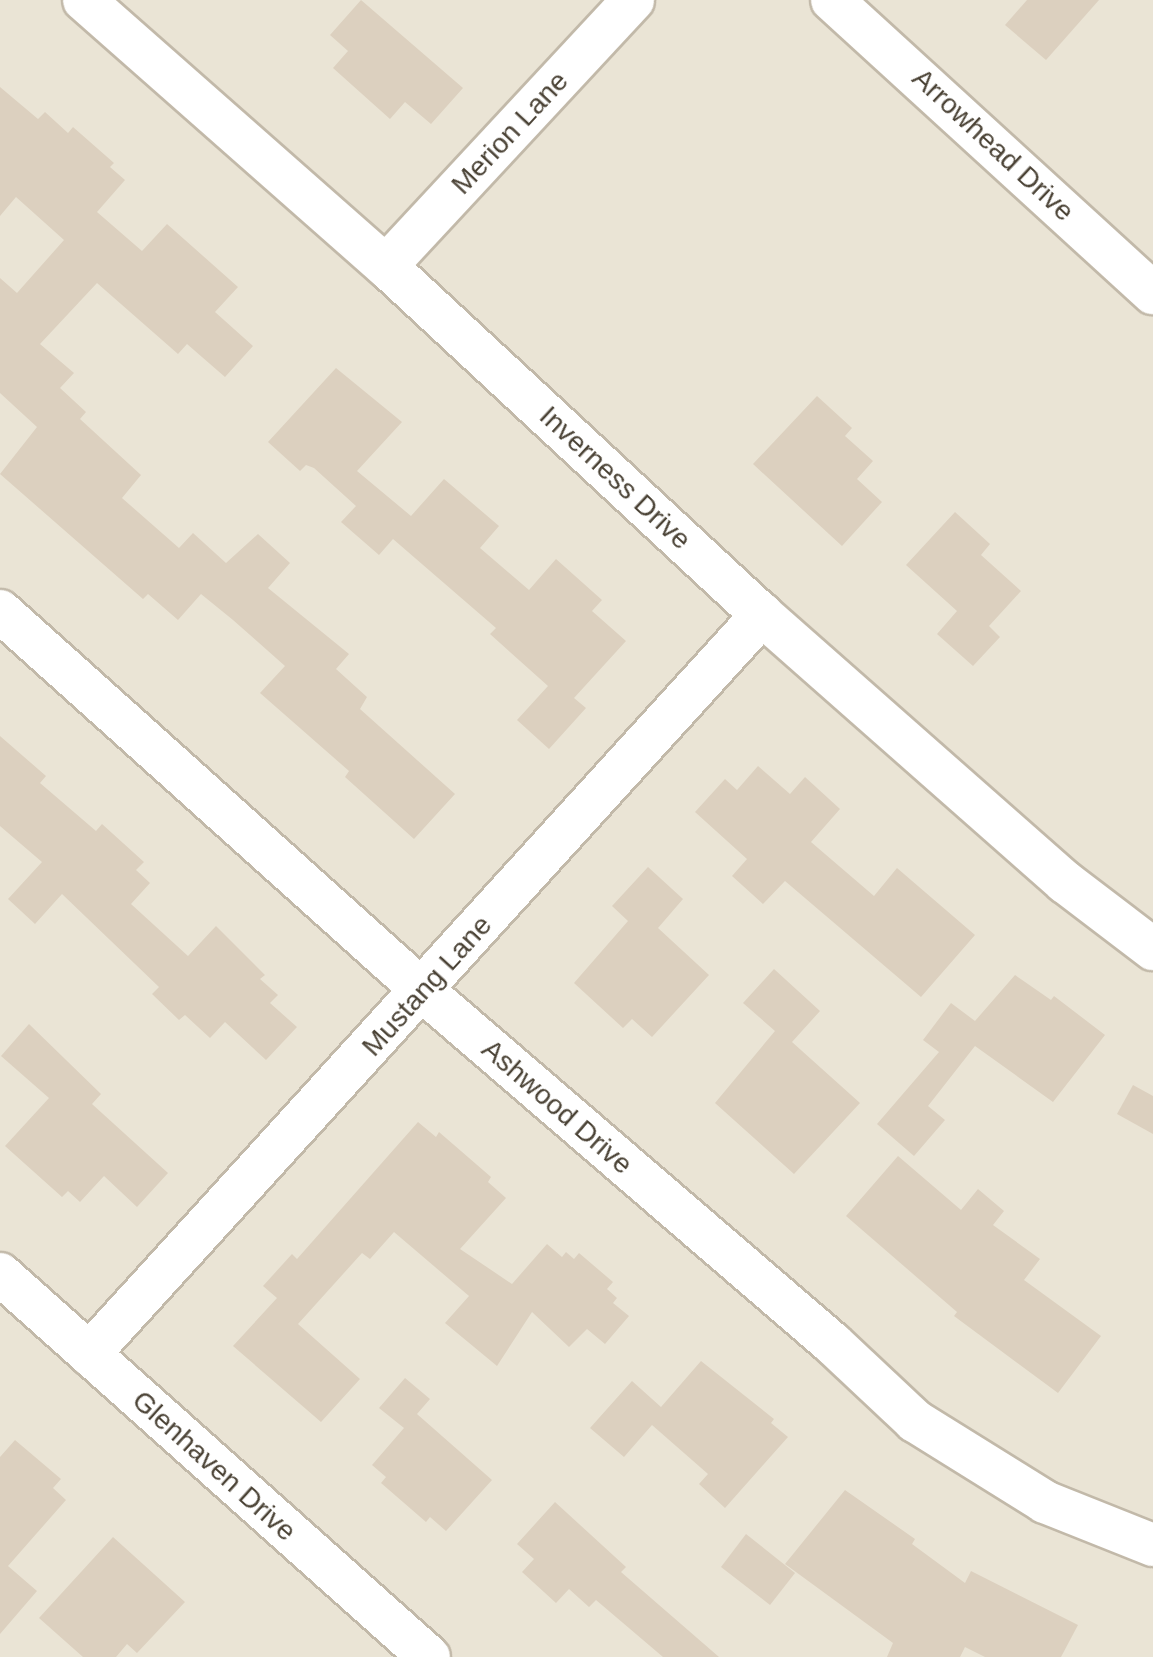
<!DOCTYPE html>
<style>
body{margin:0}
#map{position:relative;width:1153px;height:1657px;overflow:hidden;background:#f6f1e8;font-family:Helvetica,sans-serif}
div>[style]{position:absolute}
.residential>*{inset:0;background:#eae4d5}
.building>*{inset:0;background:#dcd0bf}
.roads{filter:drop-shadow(2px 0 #c2b9a9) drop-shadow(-2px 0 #c2b9a9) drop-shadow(0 2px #c2b9a9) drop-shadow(0 -2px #c2b9a9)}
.minor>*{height:42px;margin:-21px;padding:0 21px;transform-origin:21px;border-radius:21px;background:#fff}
span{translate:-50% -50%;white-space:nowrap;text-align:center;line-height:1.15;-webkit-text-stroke:7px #fff;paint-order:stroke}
.street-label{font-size:28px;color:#4a4235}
</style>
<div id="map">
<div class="residential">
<div style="clip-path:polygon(0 0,1153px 0,1153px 1657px,0 1657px)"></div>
</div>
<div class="building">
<div style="clip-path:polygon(361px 0,463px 88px,431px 124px,405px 102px,390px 119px,333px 68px,348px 51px,330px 35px)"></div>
<div style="clip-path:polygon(1027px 0,1099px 0,1046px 60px,1005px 25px)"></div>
<div style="clip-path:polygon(0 87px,38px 119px,45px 112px,68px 133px,73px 127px,114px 163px,110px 167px,125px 180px,97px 212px,142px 251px,167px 224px,238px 287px,215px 312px,253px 346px,225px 377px,187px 344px,178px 354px,97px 283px,40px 344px,74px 373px,60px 388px,86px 412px,80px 419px,141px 475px,122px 498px,179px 548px,193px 533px,226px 563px,258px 534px,290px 563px,268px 588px,349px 654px,336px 669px,367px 697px,360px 709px,455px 794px,414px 839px,345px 777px,349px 771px,260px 693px,285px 666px,233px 620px,201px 594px,178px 620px,148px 594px,143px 599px,0 474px,37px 427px,0 393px,0 278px,17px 293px,64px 240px,16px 197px,0 216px)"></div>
<div style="clip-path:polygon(336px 368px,402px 422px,357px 471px,411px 516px,444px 479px,499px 526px,480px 548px,529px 590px,556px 559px,602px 600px,592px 611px,626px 641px,574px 698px,586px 708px,549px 749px,517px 720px,548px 686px,490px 634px,496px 628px,393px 539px,379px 555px,341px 522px,356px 506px,314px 468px,306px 465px,300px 471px,268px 442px)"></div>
<div style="clip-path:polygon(817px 396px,852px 428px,845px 436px,873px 461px,857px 479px,882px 502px,842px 546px,753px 464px)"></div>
<div style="clip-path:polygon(955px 512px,990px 544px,981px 555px,1021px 591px,989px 626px,1000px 637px,973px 666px,937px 634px,957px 611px,906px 565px)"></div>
<div style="clip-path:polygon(0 736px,46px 776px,40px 783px,96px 831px,102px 824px,144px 862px,136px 870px,150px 883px,131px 904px,188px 956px,216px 926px,265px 975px,260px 979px,278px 995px,270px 1003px,297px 1027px,266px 1060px,225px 1022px,210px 1038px,185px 1015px,179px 1020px,152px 994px,159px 987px,62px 894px,35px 924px,8px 899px,42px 862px,0 826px)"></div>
<div style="clip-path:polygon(758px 766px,790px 794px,805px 777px,840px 809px,811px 842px,874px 896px,897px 868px,975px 935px,921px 997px,785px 881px,763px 904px,732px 876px,747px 859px,695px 812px,725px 779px,737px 790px)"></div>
<div style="clip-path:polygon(648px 867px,683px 899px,658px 928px,709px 975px,652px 1037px,632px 1019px,623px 1028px,574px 983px,628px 921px,612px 906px)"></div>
<div style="clip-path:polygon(774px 969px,820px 1011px,792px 1042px,860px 1103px,794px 1174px,715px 1103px,775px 1031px,743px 1003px)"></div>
<div style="clip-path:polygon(1015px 975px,1051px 1000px,1054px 996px,1105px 1035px,1053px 1102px,975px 1046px,928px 1106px,945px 1120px,914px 1156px,877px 1124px,939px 1052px,923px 1040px,951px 1003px,975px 1021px)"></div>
<div style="clip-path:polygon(29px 1024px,101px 1094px,92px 1104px,168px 1173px,137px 1207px,104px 1176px,80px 1202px,68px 1191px,62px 1197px,5px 1146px,49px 1098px,1px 1056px)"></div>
<div style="clip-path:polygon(1133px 1085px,1153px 1096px,1153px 1134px,1117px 1114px)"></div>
<div style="clip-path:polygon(418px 1122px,436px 1137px,439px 1132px,491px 1177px,488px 1182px,506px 1198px,460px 1249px,512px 1284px,547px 1244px,562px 1257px,566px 1252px,574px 1259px,579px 1253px,613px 1282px,607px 1289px,617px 1298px,613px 1303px,629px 1316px,605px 1344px,587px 1329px,569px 1347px,532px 1312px,497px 1366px,445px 1323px,469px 1296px,394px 1232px,370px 1259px,362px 1253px,298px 1324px,360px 1379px,321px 1422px,233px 1346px,277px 1298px,263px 1286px,292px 1254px,297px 1259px)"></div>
<div style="clip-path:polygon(898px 1156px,961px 1210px,978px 1189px,1004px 1211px,993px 1225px,1040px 1259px,1024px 1280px,1101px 1336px,1058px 1393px,954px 1316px,957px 1312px,846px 1216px)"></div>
<div style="clip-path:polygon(701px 1361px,774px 1419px,771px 1423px,788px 1437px,725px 1508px,699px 1484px,708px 1474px,652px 1425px,624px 1457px,590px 1428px,632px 1381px,661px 1407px)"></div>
<div style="clip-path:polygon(405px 1378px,430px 1399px,417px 1414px,492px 1480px,446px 1531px,430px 1517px,426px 1522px,381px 1483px,386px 1477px,372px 1465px,404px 1428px,379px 1408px)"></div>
<div style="clip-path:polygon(15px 1440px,61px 1479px,53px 1488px,66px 1500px,8px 1566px,37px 1591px,0 1634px,0 1457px)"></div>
<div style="clip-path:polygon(845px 1490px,915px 1539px,912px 1544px,965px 1583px,971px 1571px,1078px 1625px,1061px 1657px,985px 1657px,965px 1647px,960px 1657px,887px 1657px,893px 1643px,785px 1564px)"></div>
<div style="clip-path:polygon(555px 1502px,626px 1567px,621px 1572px,719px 1657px,663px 1657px,596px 1600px,589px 1607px,569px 1589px,556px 1603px,522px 1572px,534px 1559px,517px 1544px)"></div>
<div style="clip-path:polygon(746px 1534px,795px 1573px,770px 1605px,721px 1567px)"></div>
<div style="clip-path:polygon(113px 1537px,185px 1602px,137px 1653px,127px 1644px,116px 1657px,83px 1657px,39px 1618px)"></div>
</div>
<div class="roads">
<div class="minor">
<div style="left:84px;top:0;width:402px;rotate:41.4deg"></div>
<div style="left:386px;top:266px;width:513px;rotate:42.87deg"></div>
<div style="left:762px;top:615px;width:404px;rotate:41.4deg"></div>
<div style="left:1065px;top:882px;width:111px;rotate:37.3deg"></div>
<div style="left:832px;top:0;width:435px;rotate:42.4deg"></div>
<div style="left:386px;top:266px;width:363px;rotate:-47.1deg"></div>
<div style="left:0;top:611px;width:569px;rotate:41.93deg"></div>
<div style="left:423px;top:991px;width:540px;rotate:40.72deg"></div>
<div style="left:832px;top:1343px;width:114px;rotate:43.2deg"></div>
<div style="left:915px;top:1421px;width:153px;rotate:31.9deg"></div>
<div style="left:1045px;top:1502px;width:116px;rotate:21.7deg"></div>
<div style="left:0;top:1274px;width:575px;rotate:41.76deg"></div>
<div style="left:89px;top:1354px;width:1000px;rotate:-47.68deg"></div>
</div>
</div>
<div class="street-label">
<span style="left:510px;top:133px;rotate:-47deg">Merion Lane</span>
<span style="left:993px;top:145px;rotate:43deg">Arrowhead Drive</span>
<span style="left:615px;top:478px;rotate:43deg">Inverness Drive</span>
<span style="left:427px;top:986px;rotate:-48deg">Mustang Lane</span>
<span style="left:557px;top:1107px;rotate:41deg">Ashwood Drive</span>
<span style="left:214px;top:1466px;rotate:42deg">Glenhaven Drive</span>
</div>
</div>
